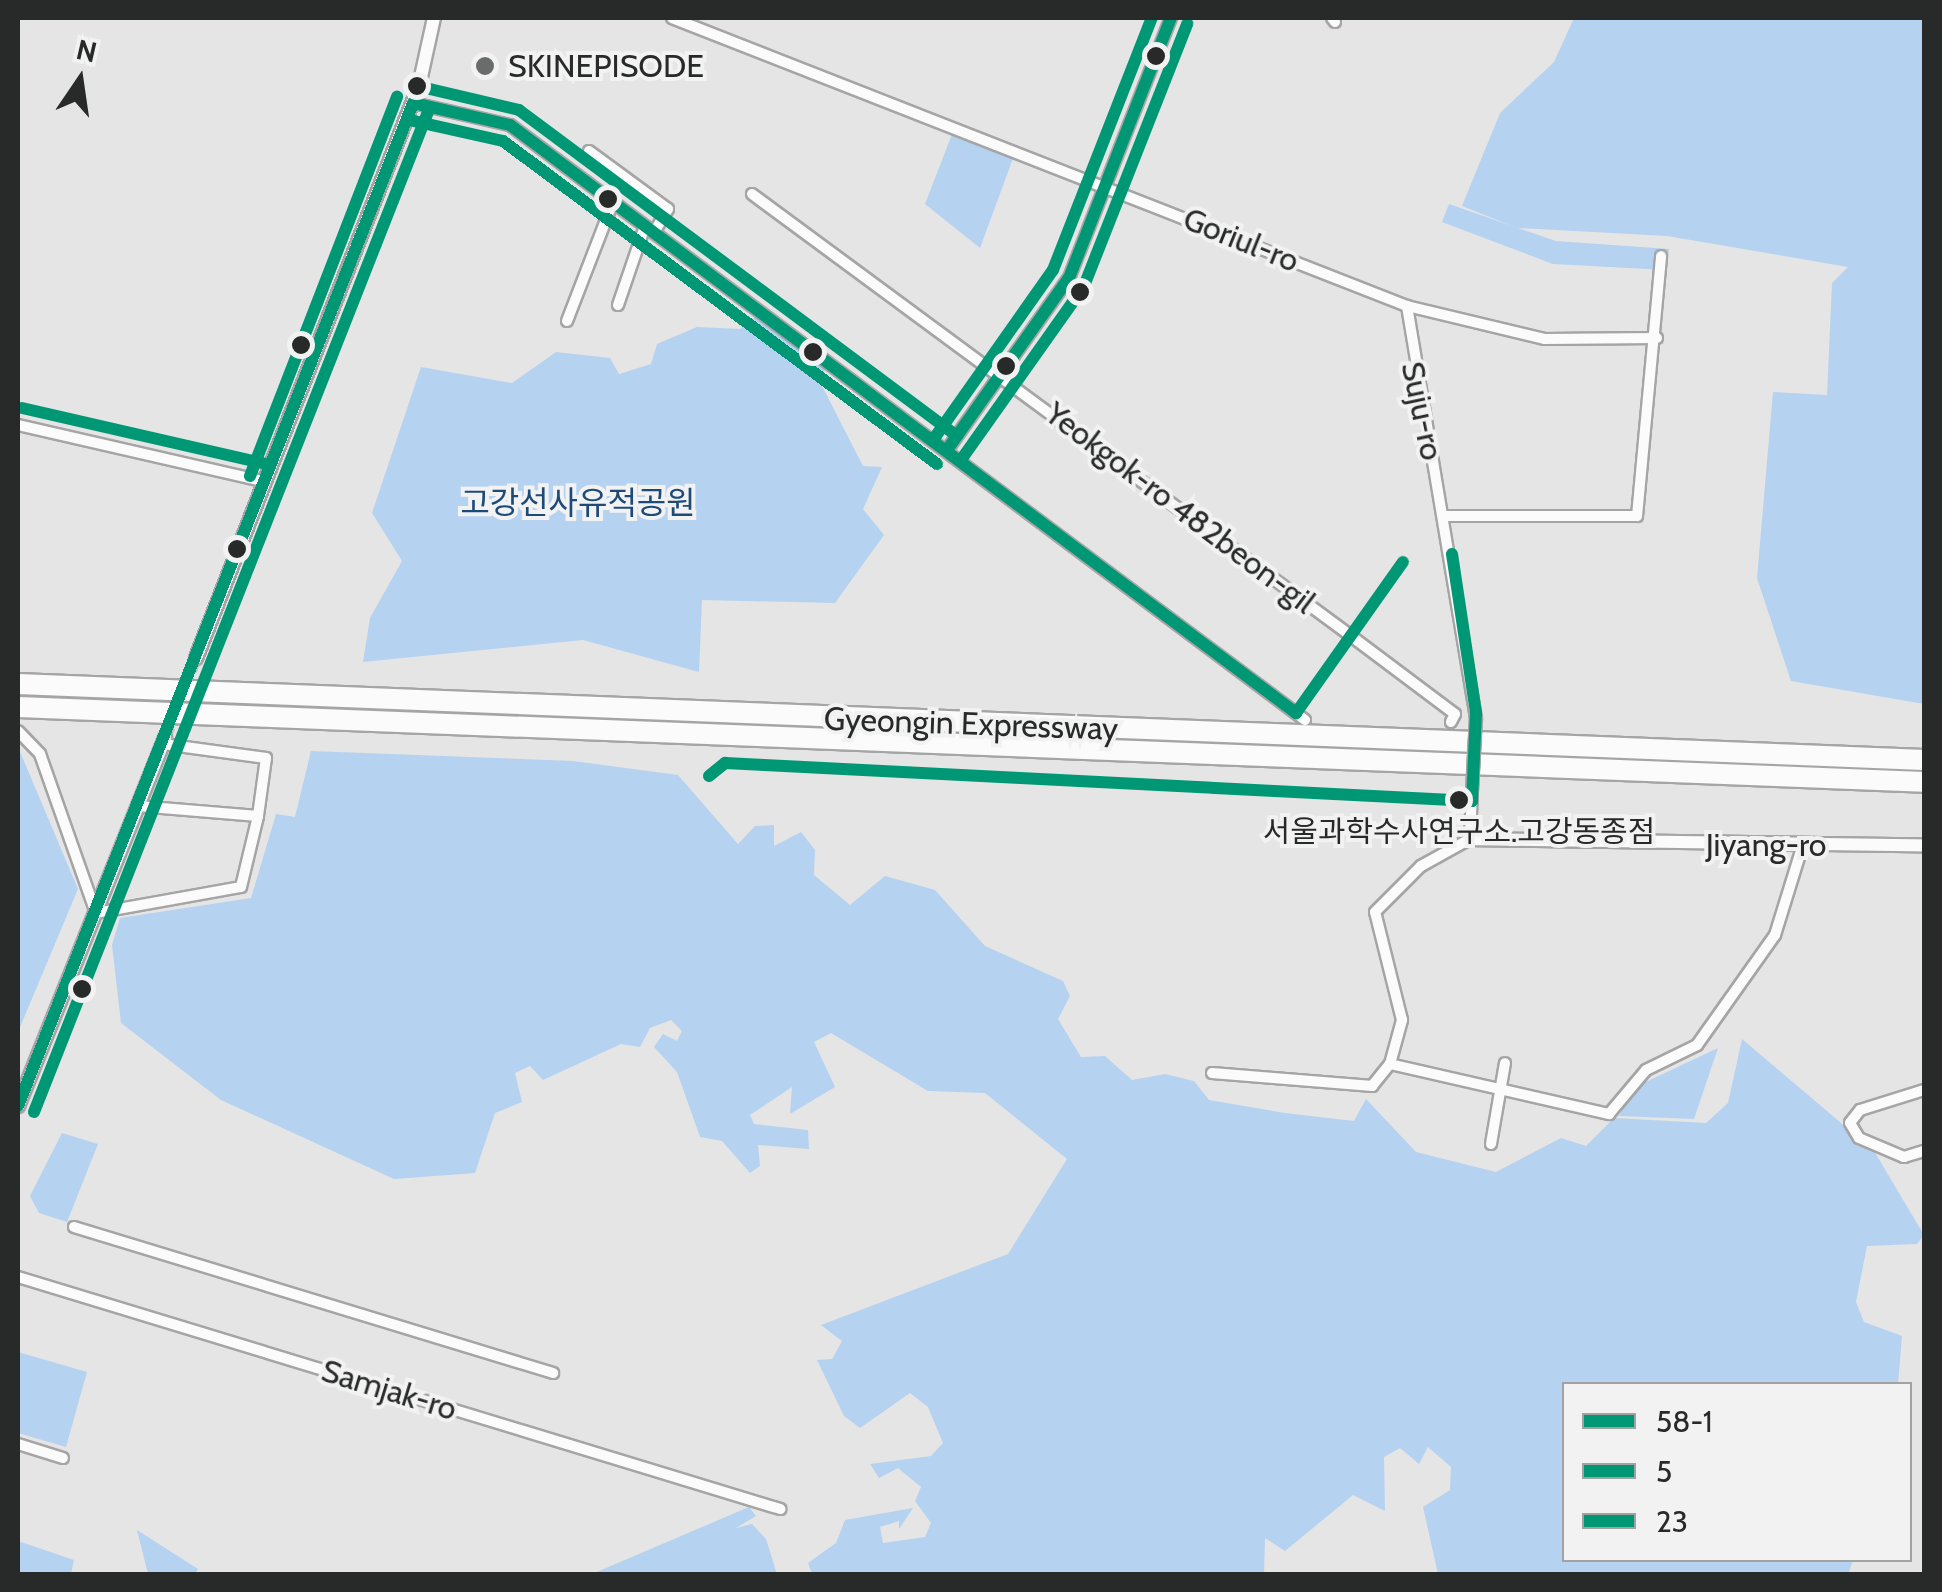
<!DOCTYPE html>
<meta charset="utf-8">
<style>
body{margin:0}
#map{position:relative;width:1942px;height:1592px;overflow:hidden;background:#e5e5e5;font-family:Cabin,"Noto Sans KR",sans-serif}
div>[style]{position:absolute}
.green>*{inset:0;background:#b5d2f1}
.tertiary-tunnel>*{height:12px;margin-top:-6px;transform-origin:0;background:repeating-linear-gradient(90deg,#bfbfbf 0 12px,transparent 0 18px)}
.roads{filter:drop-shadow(2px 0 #a5a5a6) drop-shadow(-2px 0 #a5a5a6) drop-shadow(0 2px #a5a5a6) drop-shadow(0 -2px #a5a5a6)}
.minor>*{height:10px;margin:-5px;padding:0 5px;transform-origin:5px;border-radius:5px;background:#fbfbfb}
.tertiary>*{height:12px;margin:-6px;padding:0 6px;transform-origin:6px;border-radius:6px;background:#fbfbfb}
.motorway>*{height:20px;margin:-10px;padding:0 10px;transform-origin:10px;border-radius:10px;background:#fbfbfb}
.bridges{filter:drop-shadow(2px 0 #a5a5a6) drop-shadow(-2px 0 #a5a5a6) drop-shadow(0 2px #a5a5a6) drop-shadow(0 -2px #a5a5a6)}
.minor-bridge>*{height:10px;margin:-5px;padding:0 5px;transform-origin:5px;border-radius:5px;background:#fbfbfb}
.bus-1>*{height:12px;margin:-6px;padding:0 6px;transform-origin:6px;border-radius:6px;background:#009775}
.bus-2>*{height:12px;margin:-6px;padding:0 6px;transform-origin:6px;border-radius:6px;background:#009775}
.bus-3>*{height:12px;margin:-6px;padding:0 6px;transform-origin:6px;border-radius:6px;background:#009775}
.dots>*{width:28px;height:28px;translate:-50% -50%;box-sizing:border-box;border:5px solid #f2f2f3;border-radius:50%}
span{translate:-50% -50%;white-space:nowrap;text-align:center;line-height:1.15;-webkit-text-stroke:8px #f2f2f3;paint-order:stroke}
.bus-label{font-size:30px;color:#282929}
.poi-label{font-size:32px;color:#282929}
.left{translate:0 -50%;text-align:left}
.street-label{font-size:32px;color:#282929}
.park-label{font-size:32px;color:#1c4a79}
.frame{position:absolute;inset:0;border:20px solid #282929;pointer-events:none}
.legend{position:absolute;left:1562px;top:1382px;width:350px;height:180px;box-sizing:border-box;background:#f2f2f3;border:2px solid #a1a2a2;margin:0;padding:12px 18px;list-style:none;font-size:30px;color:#282929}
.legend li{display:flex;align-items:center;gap:20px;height:50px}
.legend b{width:50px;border:2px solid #a1a2a2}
.north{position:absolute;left:30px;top:30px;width:100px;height:100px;-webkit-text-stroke:8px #f2f2f3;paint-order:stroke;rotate:13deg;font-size:28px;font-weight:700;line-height:40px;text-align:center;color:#282929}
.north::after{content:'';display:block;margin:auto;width:35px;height:45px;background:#282929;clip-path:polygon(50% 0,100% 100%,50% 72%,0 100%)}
</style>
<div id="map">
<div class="green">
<div style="clip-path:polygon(1574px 18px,1924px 18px,1924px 704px,1791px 681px,1757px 578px,1773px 392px,1827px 395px,1832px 283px,1848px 267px,1667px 236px,1517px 228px,1462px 206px,1500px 113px,1554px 62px)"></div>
<div style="clip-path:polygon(954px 129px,1015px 153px,980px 248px,925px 204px)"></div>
<div style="clip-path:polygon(1449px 204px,1556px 241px,1669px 249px,1666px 270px,1553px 264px,1442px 222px)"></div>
<div style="clip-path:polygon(756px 316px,825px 369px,821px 384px,863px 466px,882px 467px,863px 509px,884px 535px,835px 603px,702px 600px,699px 672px,583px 640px,363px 662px,370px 618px,402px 561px,372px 513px,421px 367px,512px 383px,556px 352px,610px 358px,619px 374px,651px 364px,657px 344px,697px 327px,740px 329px)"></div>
<div style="clip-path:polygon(18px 747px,78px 889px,18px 1032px)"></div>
<div style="clip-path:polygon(311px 751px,573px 761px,678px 775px,738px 844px,755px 826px,774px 825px,774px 846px,801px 832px,815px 850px,814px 875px,850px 905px,885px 876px,935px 890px,985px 946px,1063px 981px,1070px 996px,1058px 1019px,1081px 1057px,1105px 1056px,1132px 1080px,1165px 1074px,1194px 1081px,1209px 1100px,1285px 1113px,1354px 1121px,1366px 1099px,1416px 1152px,1496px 1172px,1561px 1138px,1586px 1146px,1614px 1118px,1706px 1123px,1728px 1103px,1742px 1039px,1874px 1151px,1924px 1235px,1917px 1244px,1867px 1246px,1856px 1302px,1864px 1322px,1902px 1336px,1898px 1384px,1564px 1384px,1564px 1560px,1853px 1560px,1849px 1572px,1438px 1574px,1423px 1507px,1450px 1490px,1451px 1467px,1428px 1447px,1419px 1464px,1400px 1448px,1384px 1457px,1385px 1511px,1353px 1495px,1285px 1551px,1265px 1538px,1264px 1574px,812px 1574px,808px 1563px,836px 1543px,845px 1520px,913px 1508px,899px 1529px,899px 1521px,880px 1527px,883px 1543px,925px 1537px,931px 1523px,915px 1501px,921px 1487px,898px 1468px,879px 1478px,870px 1464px,931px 1456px,943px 1443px,928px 1407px,910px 1393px,860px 1428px,844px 1416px,817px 1360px,832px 1359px,842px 1341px,821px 1325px,1008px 1254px,1067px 1159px,985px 1093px,928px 1091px,831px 1033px,814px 1042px,835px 1087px,790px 1114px,792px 1087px,750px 1115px,754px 1124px,808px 1130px,809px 1149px,758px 1145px,760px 1166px,750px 1173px,722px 1141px,700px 1137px,677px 1072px,654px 1047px,663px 1034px,677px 1041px,682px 1031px,671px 1020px,650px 1028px,640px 1047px,621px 1044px,543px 1080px,530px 1066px,515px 1073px,522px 1102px,495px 1113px,475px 1173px,394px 1179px,221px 1100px,121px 1023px,112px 945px,120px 918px,251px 898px,276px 814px,295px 817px)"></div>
<div style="clip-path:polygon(1718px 1048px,1694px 1119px,1619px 1116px,1633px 1088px)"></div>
<div style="clip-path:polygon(62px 1133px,98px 1144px,67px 1222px,39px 1213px,30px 1196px)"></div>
<div style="clip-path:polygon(18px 1352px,87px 1372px,66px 1447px,18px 1433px)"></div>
<div style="clip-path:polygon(749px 1507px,756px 1516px,736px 1528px,752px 1524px,766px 1539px,777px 1574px,592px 1574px)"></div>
<div style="clip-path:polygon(137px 1530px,198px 1569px,195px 1574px,148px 1574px)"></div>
<div style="clip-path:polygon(18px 1541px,74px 1560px,71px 1574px,18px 1574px)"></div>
</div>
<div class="tertiary-tunnel">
<div style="left:165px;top:738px;width:86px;rotate:-68.8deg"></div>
</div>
<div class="roads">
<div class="minor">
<div style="left:672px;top:18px;width:789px;rotate:21.4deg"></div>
<div style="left:1407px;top:306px;width:141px;rotate:13.5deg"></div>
<div style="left:1544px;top:339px;width:113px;rotate:-0.5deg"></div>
<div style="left:1332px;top:18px;width:5px;rotate:53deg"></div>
<div style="left:413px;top:103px;width:99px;rotate:12.8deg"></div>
<div style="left:510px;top:125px;width:993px;rotate:36.81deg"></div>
<div style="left:589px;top:151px;width:98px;rotate:36.3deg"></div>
<div style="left:668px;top:209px;width:27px;rotate:121deg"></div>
<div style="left:752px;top:194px;width:739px;rotate:36.42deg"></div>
<div style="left:1347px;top:633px;width:135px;rotate:36.9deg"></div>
<div style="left:1455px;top:714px;width:9px;rotate:117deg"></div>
<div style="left:618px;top:305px;width:83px;rotate:-71.1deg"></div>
<div style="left:1407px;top:306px;width:418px;rotate:80.5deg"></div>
<div style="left:567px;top:321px;width:128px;rotate:-68.9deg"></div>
<div style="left:18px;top:425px;width:254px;rotate:12.9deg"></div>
<div style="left:947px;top:450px;width:211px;rotate:-54.7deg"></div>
<div style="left:1069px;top:278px;width:279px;rotate:-68.6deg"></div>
<div style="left:1444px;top:516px;width:193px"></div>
<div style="left:1637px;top:516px;width:261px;rotate:-84.7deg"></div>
<div style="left:18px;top:731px;width:32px;rotate:46deg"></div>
<div style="left:40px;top:754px;width:169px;rotate:70.6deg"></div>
<div style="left:96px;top:913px;width:147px;rotate:-10.2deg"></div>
<div style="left:241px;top:887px;width:73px;rotate:-76.5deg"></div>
<div style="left:258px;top:816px;width:121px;rotate:-175.3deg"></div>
<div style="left:163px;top:744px;width:104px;rotate:7.7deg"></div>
<div style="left:266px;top:758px;width:59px;rotate:97.9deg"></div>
<div style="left:1390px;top:1064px;width:225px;rotate:12.9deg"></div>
<div style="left:1609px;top:1114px;width:57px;rotate:-49.9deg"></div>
<div style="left:1646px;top:1070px;width:57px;rotate:-26.1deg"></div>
<div style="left:1697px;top:1045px;width:135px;rotate:-54.7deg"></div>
<div style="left:1775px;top:935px;width:91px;rotate:-72.8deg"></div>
<div style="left:1212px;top:1073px;width:161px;rotate:4.6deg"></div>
<div style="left:1372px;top:1086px;width:28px;rotate:-51deg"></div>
<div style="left:1390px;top:1064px;width:46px;rotate:-74.7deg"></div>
<div style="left:1402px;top:1020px;width:111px;rotate:-104deg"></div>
<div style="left:1375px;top:912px;width:65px;rotate:-45deg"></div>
<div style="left:1421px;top:866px;width:56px;rotate:-28.9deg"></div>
<div style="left:1470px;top:839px;width:48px;rotate:-87.6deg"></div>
<div style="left:1924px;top:1090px;width:67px;rotate:162.6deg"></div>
<div style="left:1860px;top:1110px;width:16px;rotate:128deg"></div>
<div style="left:1850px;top:1123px;width:17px;rotate:59deg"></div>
<div style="left:1859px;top:1138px;width:49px;rotate:22.9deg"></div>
<div style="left:1904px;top:1157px;width:21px;rotate:-17deg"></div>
<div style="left:1491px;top:1144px;width:82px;rotate:-80.2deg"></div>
<div style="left:74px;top:1227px;width:501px;rotate:16.95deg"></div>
<div style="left:18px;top:1277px;width:797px;rotate:16.93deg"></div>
<div style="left:18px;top:1444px;width:47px;rotate:17.3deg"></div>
</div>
<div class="tertiary">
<div style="left:196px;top:658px;width:614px;rotate:-68.7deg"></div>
<div style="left:419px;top:86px;width:70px;rotate:-77.6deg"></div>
<div style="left:1470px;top:839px;width:454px;rotate:0.8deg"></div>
<div style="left:18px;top:1106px;width:396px;rotate:-68.2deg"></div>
</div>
<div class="motorway">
<div style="left:18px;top:684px;width:1908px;rotate:2.28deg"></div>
<div style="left:18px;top:707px;width:1907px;rotate:2.25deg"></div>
</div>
</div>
<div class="bridges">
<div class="minor-bridge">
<div style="left:1472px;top:791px;width:73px;rotate:-86.9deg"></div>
</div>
</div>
<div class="bus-1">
<div style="left:413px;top:103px;width:99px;rotate:12.8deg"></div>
<div style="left:510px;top:125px;width:982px;rotate:36.8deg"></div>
<div style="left:947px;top:450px;width:211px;rotate:-54.7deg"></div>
<div style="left:1069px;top:278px;width:279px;rotate:-68.6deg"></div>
<div style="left:1452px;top:554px;width:161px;rotate:81.4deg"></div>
<div style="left:1476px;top:713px;width:88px;rotate:92.6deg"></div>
<div style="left:1296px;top:713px;width:185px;rotate:-54.7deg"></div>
<div style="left:709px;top:776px;width:21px;rotate:-39deg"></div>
<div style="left:725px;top:763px;width:748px;rotate:2.91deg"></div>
<div style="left:18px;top:1106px;width:1078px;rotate:-68.5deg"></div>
</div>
<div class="bus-2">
<div style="left:409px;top:120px;width:96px;rotate:12.6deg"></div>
<div style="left:503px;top:141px;width:541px;rotate:36.66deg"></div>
<div style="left:961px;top:460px;width:213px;rotate:-54.7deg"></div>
<div style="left:1084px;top:286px;width:282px;rotate:-68.5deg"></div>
<div style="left:34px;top:1112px;width:1078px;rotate:-68.5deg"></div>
</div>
<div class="bus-3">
<div style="left:417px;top:86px;width:105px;rotate:13.2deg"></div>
<div style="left:519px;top:110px;width:546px;rotate:36.66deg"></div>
<div style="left:22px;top:408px;width:254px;rotate:12.9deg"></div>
<div style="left:933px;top:440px;width:208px;rotate:-54.8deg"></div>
<div style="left:1053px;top:270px;width:271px;rotate:-68.6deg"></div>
<div style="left:250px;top:476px;width:407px;rotate:-68.8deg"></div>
</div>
<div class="dots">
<div style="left:1156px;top:56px;background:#282929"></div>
<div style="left:485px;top:66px;background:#6a6b6b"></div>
<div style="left:417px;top:86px;background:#282929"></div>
<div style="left:608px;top:199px;background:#282929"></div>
<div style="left:1080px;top:292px;background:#282929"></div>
<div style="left:301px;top:345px;background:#282929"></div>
<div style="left:813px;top:352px;background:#282929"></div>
<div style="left:1006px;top:366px;background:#282929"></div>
<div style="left:237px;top:549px;background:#282929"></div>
<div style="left:1459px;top:800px;background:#282929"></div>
<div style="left:82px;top:989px;background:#282929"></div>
</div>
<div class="bus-label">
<span style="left:1459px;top:832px">서울과학수사연구소.고강동종점</span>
</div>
<div class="poi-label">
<span class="left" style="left:508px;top:66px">SKINEPISODE</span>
</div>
<div class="street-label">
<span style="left:1241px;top:240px;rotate:22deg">Goriul-ro</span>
<span style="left:1422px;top:411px;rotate:78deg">Suju-ro</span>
<span style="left:1180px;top:508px;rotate:37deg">Yeokgok-ro 482beon-gil</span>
<span style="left:971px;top:724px;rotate:2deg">Gyeongin Expressway</span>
<span style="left:1766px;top:845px">Jiyang-ro</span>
<span style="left:389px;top:1390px;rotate:17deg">Samjak-ro</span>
</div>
<div class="park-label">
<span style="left:578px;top:503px">고강선사유적공원</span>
</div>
<div class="frame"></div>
<ul class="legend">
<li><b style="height:12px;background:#009775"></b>58-1</li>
<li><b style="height:12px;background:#009775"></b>5</li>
<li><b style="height:12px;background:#009775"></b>23</li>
</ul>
<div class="north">N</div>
</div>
